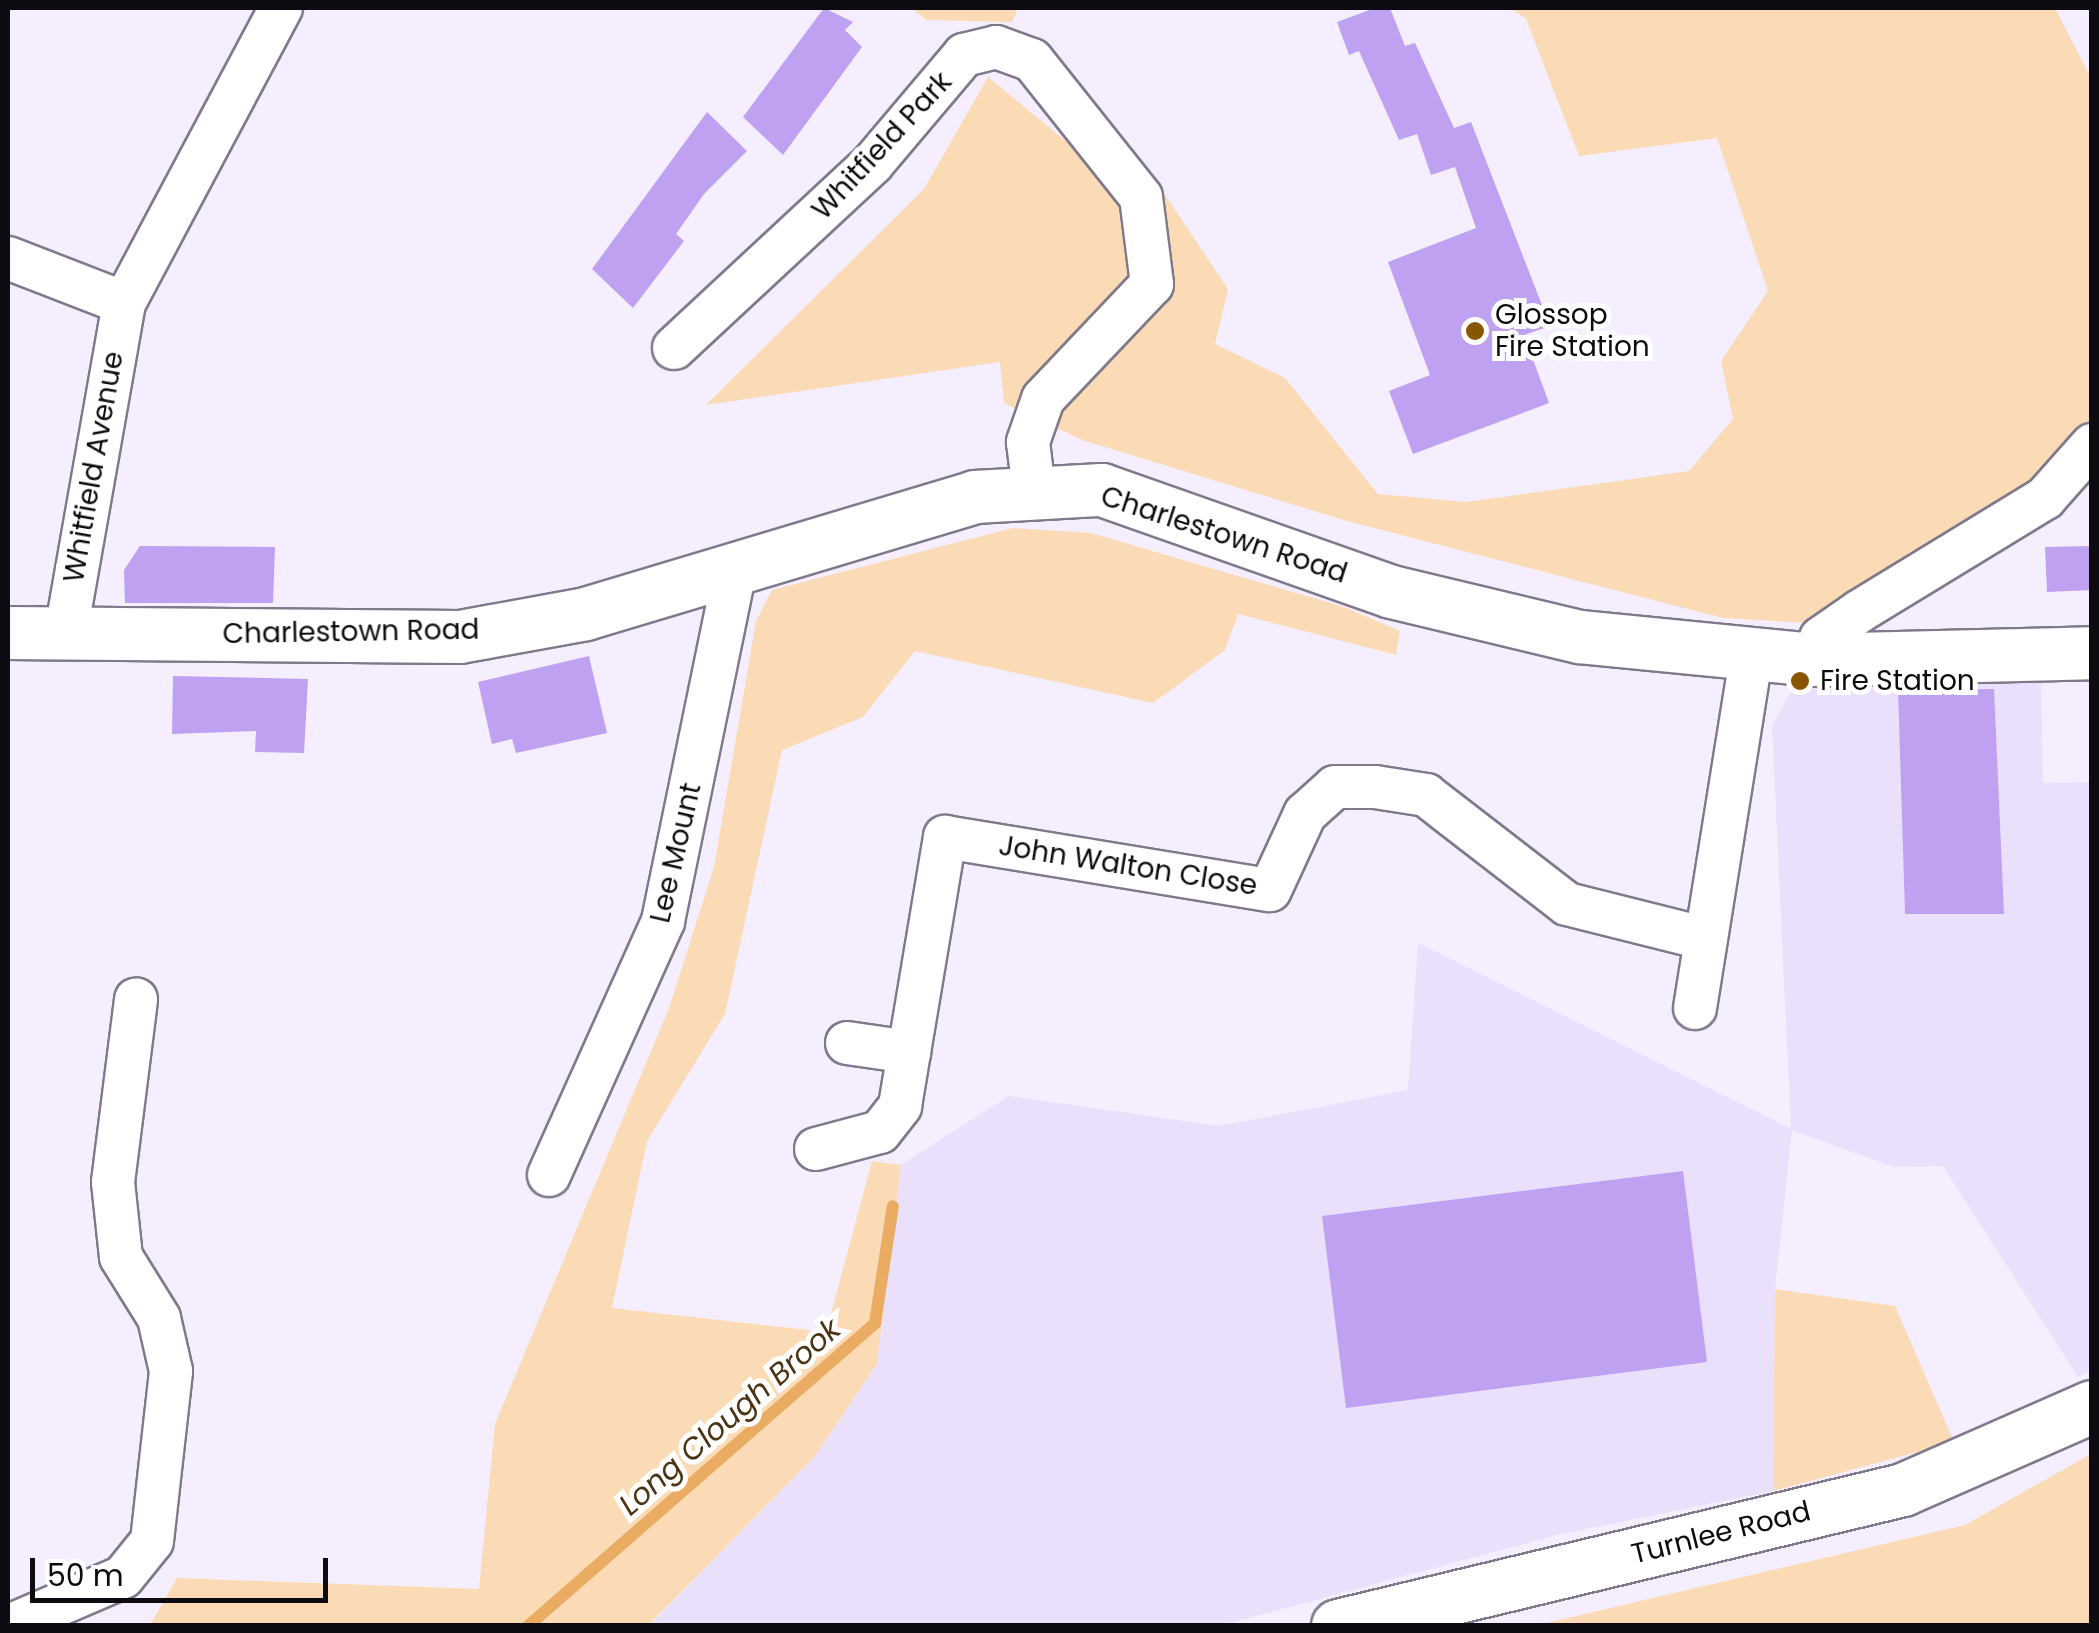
<!DOCTYPE html>
<style>
body{margin:0}
#map{position:relative;width:2099px;height:1633px;overflow:hidden;background:#f4eeff;font-family:Poppins,sans-serif}
div>[style]{position:absolute}
.built>*{inset:0;background:#eae0fc}
.green>*{inset:0;background:#fbdbb6}
.stream>*{height:12px;margin:-6px;padding:0 6px;transform-origin:6px;border-radius:6px;background:#eaac62}
.building>*{inset:0;background:#bfa1f1}
.roads{filter:drop-shadow(2px 0 #7f798b) drop-shadow(-2px 0 #7f798b) drop-shadow(0 2px #7f798b) drop-shadow(0 -2px #7f798b)}
.minor>*{height:42px;margin:-21px;padding:0 21px;transform-origin:21px;border-radius:21px;background:#fff}
.major>*{height:52px;margin:-26px;padding:0 26px;transform-origin:26px;border-radius:26px;background:#fff}
.dots>*{width:28px;height:28px;translate:-50% -50%;box-sizing:border-box;border:5px solid #fff;border-radius:50%}
span{translate:-50% -50%;white-space:nowrap;text-align:center;line-height:1.15;-webkit-text-stroke:10px #fff;paint-order:stroke}
.street-label{font-size:28px;color:#0d0b11}
.poi-label{font-size:28px;color:#0d0b11}
.left{translate:0 -50%;text-align:left}
.water-label{font-size:30px;color:#4c3313;font-style:italic}
.frame{position:absolute;inset:0;border:10px solid #0d0b11;pointer-events:none}
.scale{position:absolute;left:30px;top:1558px;width:298px;height:45px;box-sizing:border-box;border:5px solid #0d0b11;border-top:0;padding-left:12px;font-size:30px;line-height:35px;white-space:nowrap;color:#0d0b11;-webkit-text-stroke:8px #fff;paint-order:stroke}
</style>
<div id="map">
<div class="built">
<div style="clip-path:polygon(2041px 682px,2043px 783px,2091px 782px,2091px 1369px,2078px 1377px,1943px 1166px,1894px 1167px,1792px 1130px,1775px 1289px,1773px 1491px,1560px 1534px,1223px 1625px,649px 1626px,815px 1456px,877px 1364px,901px 1165px,1009px 1096px,1220px 1126px,1408px 1090px,1418px 943px,1791px 1129px,1772px 726px,1793px 688px)"></div>
</div>
<div class="green">
<div style="clip-path:polygon(912px 8px,1018px 8px,1012px 22px,926px 20px)"></div>
<div style="clip-path:polygon(1510px 8px,2055px 8px,2091px 78px,2091px 428px,2022px 500px,1825px 624px,1723px 618px,1347px 521px,1082px 440px,1004px 403px,1000px 362px,706px 405px,924px 189px,988px 77px,1090px 161px,1164px 193px,1228px 289px,1215px 344px,1285px 378px,1378px 494px,1466px 502px,1689px 471px,1733px 419px,1721px 361px,1768px 291px,1717px 138px,1579px 156px,1526px 19px)"></div>
<div style="clip-path:polygon(1013px 528px,1091px 533px,1344px 607px,1400px 631px,1396px 655px,1238px 614px,1225px 650px,1153px 703px,915px 651px,863px 717px,782px 750px,725px 1014px,647px 1141px,612px 1308px,826px 1332px,872px 1161px,901px 1165px,877px 1364px,815px 1456px,649px 1625px,150px 1625px,177px 1578px,479px 1589px,495px 1424px,669px 1008px,714px 867px,756px 621px,772px 590px)"></div>
<div style="clip-path:polygon(1775px 1289px,1895px 1306px,1954px 1442px,1773px 1491px)"></div>
<div style="clip-path:polygon(2091px 1454px,2091px 1625px,1538px 1625px,1965px 1525px)"></div>
</div>
<div class="stream">
<div style="left:528px;top:1626px;width:461px;rotate:-41.1deg"></div>
<div style="left:875px;top:1323px;width:118px;rotate:-81.3deg"></div>
</div>
<div class="building">
<div style="clip-path:polygon(824px 8px,853px 22px,845px 30px,862px 47px,783px 155px,743px 117px)"></div>
<div style="clip-path:polygon(1375px 8px,1390px 8px,1405px 46px,1415px 43px,1454px 128px,1471px 122px,1550px 326px,1524px 335px,1549px 403px,1413px 454px,1389px 391px,1430px 375px,1388px 262px,1476px 228px,1455px 167px,1431px 175px,1417px 134px,1399px 140px,1359px 51px,1349px 55px,1337px 22px)"></div>
<div style="clip-path:polygon(707px 112px,747px 151px,704px 194px,676px 234px,684px 241px,633px 308px,592px 269px)"></div>
<div style="clip-path:polygon(140px 546px,275px 547px,273px 603px,125px 603px,124px 570px)"></div>
<div style="clip-path:polygon(2092px 546px,2092px 590px,2047px 592px,2045px 547px)"></div>
<div style="clip-path:polygon(589px 656px,607px 733px,516px 753px,512px 739px,492px 744px,478px 682px)"></div>
<div style="clip-path:polygon(173px 676px,308px 679px,304px 753px,255px 752px,256px 731px,172px 734px)"></div>
<div style="clip-path:polygon(1994px 689px,2004px 914px,1905px 914px,1898px 690px)"></div>
<div style="clip-path:polygon(1683px 1171px,1707px 1362px,1346px 1408px,1322px 1216px)"></div>
</div>
<div class="roads">
<div class="minor">
<div style="left:8px;top:258px;width:124px;rotate:21.2deg"></div>
<div style="left:674px;top:348px;width:270px;rotate:-42.9deg"></div>
<div style="left:872px;top:164px;width:143px;rotate:-49.8deg"></div>
<div style="left:964px;top:55px;width:33px;rotate:-14deg"></div>
<div style="left:996px;top:47px;width:38px;rotate:20deg"></div>
<div style="left:1032px;top:60px;width:175px;rotate:51.5deg"></div>
<div style="left:1141px;top:197px;width:88px;rotate:82.8deg"></div>
<div style="left:1152px;top:284px;width:158px;rotate:133.5deg"></div>
<div style="left:1043px;top:399px;width:46px;rotate:109.2deg"></div>
<div style="left:1028px;top:442px;width:49px;rotate:83deg"></div>
<div style="left:66px;top:632px;width:334px;rotate:-80deg"></div>
<div style="left:124px;top:303px;width:334px;rotate:-62deg"></div>
<div style="left:1813px;top:660px;width:23px;rotate:-70deg"></div>
<div style="left:1821px;top:638px;width:47px;rotate:-34.7deg"></div>
<div style="left:1860px;top:611px;width:217px;rotate:-31.4deg"></div>
<div style="left:2045px;top:498px;width:71px;rotate:-48.4deg"></div>
<div style="left:1695px;top:1008px;width:355px;rotate:-80.9deg"></div>
<div style="left:847px;top:1043px;width:63px;rotate:8.3deg"></div>
<div style="left:816px;top:1149px;width:66px;rotate:-14.9deg"></div>
<div style="left:880px;top:1132px;width:33px;rotate:-52deg"></div>
<div style="left:900px;top:1106px;width:273px;rotate:-80.5deg"></div>
<div style="left:945px;top:837px;width:329px;rotate:9.3deg"></div>
<div style="left:1270px;top:890px;width:84px;rotate:-65.3deg"></div>
<div style="left:1305px;top:814px;width:40px;rotate:-42deg"></div>
<div style="left:1335px;top:787px;width:40px"></div>
<div style="left:1375px;top:787px;width:52px;rotate:8.9deg"></div>
<div style="left:1426px;top:795px;width:178px;rotate:37.7deg"></div>
<div style="left:1567px;top:904px;width:139px;rotate:14.1deg"></div>
<div style="left:549px;top:1175px;width:278px;rotate:-65.8deg"></div>
<div style="left:663px;top:921px;width:357px;rotate:-78.4deg"></div>
<div style="left:9px;top:1626px;width:124px;rotate:-23.3deg"></div>
<div style="left:123px;top:1577px;width:46px;rotate:-51.1deg"></div>
<div style="left:152px;top:1541px;width:171px;rotate:-83.6deg"></div>
<div style="left:171px;top:1371px;width:54px;rotate:-102.8deg"></div>
<div style="left:159px;top:1318px;width:72px;rotate:-121.9deg"></div>
<div style="left:121px;top:1257px;width:75px;rotate:-96.1deg"></div>
<div style="left:113px;top:1182px;width:184px;rotate:-82.8deg"></div>
</div>
<div class="major">
<div style="left:8px;top:633px;width:452px;rotate:0.5deg"></div>
<div style="left:460px;top:637px;width:128px;rotate:-10.3deg"></div>
<div style="left:586px;top:614px;width:406px;rotate:-16.7deg"></div>
<div style="left:975px;top:497px;width:127px;rotate:-3.2deg"></div>
<div style="left:1102px;top:490px;width:307px;rotate:19.4deg"></div>
<div style="left:1392px;top:592px;width:193px;rotate:13.5deg"></div>
<div style="left:1580px;top:637px;width:234px;rotate:5.6deg"></div>
<div style="left:1813px;top:660px;width:279px;rotate:-1.4deg"></div>
<div style="left:1338px;top:1626px;width:581px;rotate:-13.53deg"></div>
<div style="left:1903px;top:1490px;width:206px;rotate:-23.7deg"></div>
</div>
</div>
<div class="dots">
<div style="left:1475px;top:331px;background:#850"></div>
<div style="left:1800px;top:681px;background:#850"></div>
</div>
<div class="street-label">
<span style="left:882px;top:146px;rotate:-47deg">Whitfield Park</span>
<span style="left:94px;top:467px;rotate:-80deg">Whitfield Avenue</span>
<span style="left:1224px;top:535px;rotate:18deg">Charlestown Road</span>
<span style="left:351px;top:632px;rotate:-1deg">Charlestown Road</span>
<span style="left:676px;top:853px;rotate:-77deg">Lee Mount</span>
<span style="left:1128px;top:866px;rotate:9deg">John Walton Close</span>
<span style="left:1721px;top:1533px;rotate:-14deg">Turnlee Road</span>
</div>
<div class="poi-label">
<span class="left" style="left:1495px;top:331px">Glossop<br>Fire Station</span>
<span class="left" style="left:1820px;top:681px">Fire Station</span>
</div>
<div class="water-label">
<span style="left:730px;top:1417px;rotate:-41deg">Long Clough Brook</span>
</div>
<div class="frame"></div>
<div class="scale">50 m</div>
</div>
